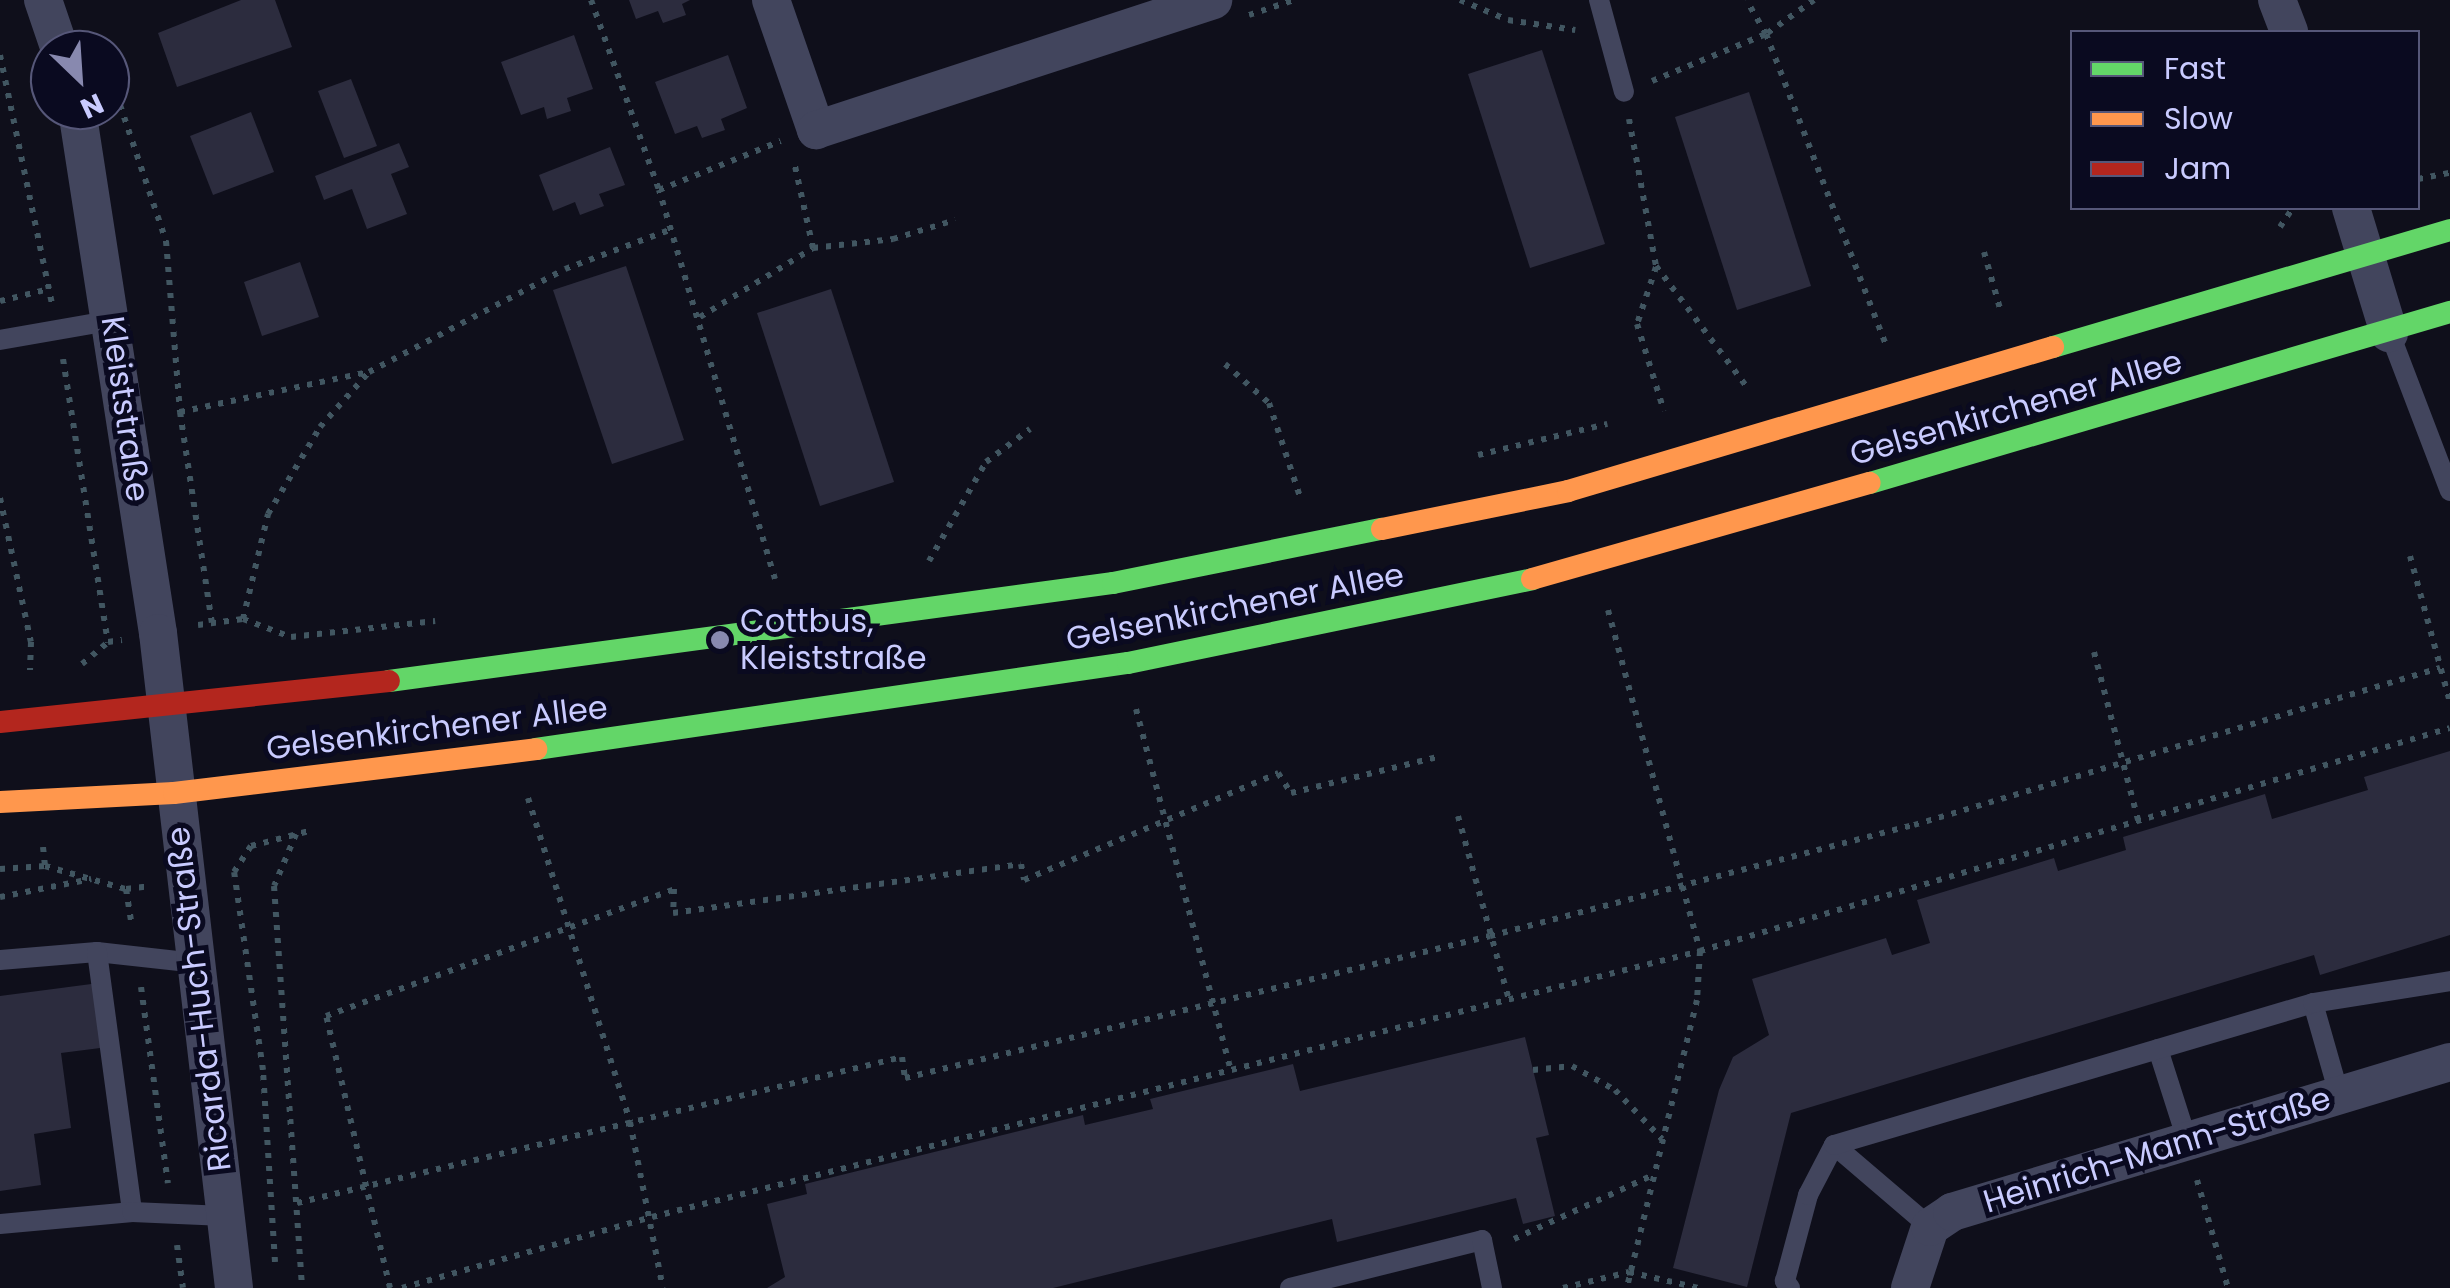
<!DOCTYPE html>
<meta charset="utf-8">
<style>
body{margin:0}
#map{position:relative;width:2450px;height:1288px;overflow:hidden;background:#0f0f1b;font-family:Poppins,sans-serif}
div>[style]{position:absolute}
.building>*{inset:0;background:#2c2c3e}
.path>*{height:6px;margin-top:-3px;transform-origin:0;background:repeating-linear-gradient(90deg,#415661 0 5px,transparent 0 13px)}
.lane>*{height:20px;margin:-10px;padding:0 10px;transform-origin:10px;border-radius:10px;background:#42455d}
.street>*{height:38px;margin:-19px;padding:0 19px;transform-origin:19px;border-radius:19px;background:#42455d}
.fast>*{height:22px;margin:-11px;padding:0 11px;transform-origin:11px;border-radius:11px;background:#63d668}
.slow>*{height:22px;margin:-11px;padding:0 11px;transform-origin:11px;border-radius:11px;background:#ff974d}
.jam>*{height:22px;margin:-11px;padding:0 11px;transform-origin:11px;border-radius:11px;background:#b3261e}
.dots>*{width:28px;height:28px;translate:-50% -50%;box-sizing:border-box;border:5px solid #0a0a20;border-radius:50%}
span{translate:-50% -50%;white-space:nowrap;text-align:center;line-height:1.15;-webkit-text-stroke:10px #0a0a20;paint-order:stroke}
.street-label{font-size:32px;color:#c9cbff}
.poi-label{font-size:32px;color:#c9cbff}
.left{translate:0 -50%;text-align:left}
.legend{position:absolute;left:2070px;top:30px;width:350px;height:180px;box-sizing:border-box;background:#0a0a20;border:2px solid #565779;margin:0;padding:12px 18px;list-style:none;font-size:30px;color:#c9cbff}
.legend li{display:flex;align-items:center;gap:20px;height:50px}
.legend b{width:50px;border:2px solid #565779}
.north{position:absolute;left:30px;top:30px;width:100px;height:100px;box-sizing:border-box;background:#0a0a20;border:2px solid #565779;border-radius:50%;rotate:155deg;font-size:28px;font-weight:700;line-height:40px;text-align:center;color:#c9cbff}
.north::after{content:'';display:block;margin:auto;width:35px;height:45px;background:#8889af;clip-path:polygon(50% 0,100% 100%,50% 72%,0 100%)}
</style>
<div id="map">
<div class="building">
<div style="clip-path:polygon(241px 0,275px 0,292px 47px,177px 87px,158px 33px)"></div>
<div style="clip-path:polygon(629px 0,690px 0,682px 4px,686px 15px,663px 23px,658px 11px,636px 19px)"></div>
<div style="clip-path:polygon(574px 35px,593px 89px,567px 98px,571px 111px,547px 119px,544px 107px,521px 115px,501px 62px)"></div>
<div style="clip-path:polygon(1542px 50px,1605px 244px,1530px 268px,1468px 74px)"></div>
<div style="clip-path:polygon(728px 55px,747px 108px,721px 119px,725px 130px,702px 138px,697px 126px,675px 134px,655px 82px)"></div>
<div style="clip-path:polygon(351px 79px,377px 146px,344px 158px,318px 91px)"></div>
<div style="clip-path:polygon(1749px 92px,1811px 286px,1737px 310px,1675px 117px)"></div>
<div style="clip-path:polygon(251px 112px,274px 172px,213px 195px,190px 136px)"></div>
<div style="clip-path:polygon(399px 143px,409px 167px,391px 174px,407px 214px,367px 229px,352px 189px,324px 200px,315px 176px)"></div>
<div style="clip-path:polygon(610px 147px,625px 185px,599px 194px,604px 206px,580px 215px,575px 202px,553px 211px,539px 175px)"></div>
<div style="clip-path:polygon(300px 262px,319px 317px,262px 336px,244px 282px)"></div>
<div style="clip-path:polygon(626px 266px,684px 440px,612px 464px,553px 290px)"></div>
<div style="clip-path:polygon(831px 289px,894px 482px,820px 506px,757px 313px)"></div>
<div style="clip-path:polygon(2450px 751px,2450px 935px,2320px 975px,2314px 955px,1791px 1113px,1747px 1287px,1673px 1268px,1719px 1090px,1733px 1057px,1769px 1035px,1752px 979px,1886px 938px,1892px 955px,1930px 943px,1917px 900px,2054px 858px,2058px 871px,2126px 850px,2123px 837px,2265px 794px,2272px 819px,2368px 790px,2364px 777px)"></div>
<div style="clip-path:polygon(99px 983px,108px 1047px,61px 1053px,71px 1128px,34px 1134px,41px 1185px,0 1191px,0 996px)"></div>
<div style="clip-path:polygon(1525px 1037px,1549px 1135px,1536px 1138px,1555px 1216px,1523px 1224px,1516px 1198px,1337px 1242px,1332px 1219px,1053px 1288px,767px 1288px,785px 1277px,767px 1204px,807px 1194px,805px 1184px,1083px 1115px,1085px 1125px,1153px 1109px,1150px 1099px,1293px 1064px,1300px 1091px)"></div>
</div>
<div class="path">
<div style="left:591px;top:0;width:202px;rotate:70.3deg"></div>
<div style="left:1460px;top:0;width:52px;rotate:22.6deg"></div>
<div style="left:1508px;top:20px;width:68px;rotate:8.5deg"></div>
<div style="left:1814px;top:0;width:59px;rotate:144.7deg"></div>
<div style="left:1766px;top:34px;width:336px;rotate:68.9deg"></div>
<div style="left:1249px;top:15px;width:47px;rotate:-18.4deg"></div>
<div style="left:0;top:55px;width:253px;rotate:78.2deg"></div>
<div style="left:110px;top:74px;width:20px;rotate:72deg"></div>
<div style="left:1652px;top:81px;width:123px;rotate:-22.4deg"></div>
<div style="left:1766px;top:34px;width:39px;rotate:-120deg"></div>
<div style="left:120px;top:105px;width:144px;rotate:71.3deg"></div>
<div style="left:166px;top:241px;width:172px;rotate:85.3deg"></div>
<div style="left:180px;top:412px;width:213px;rotate:81.4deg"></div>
<div style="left:1629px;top:119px;width:149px;rotate:79.6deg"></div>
<div style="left:1656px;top:266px;width:151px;rotate:53.1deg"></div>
<div style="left:2418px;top:179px;width:33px;rotate:-11deg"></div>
<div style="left:2280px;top:227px;width:23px;rotate:-56deg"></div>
<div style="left:813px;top:248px;width:81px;rotate:-6.4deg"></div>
<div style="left:893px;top:239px;width:65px;rotate:-17deg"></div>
<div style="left:1984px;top:252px;width:62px;rotate:74.2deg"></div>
<div style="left:1656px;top:267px;width:60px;rotate:108.4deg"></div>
<div style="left:1637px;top:324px;width:91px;rotate:72.8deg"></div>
<div style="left:0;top:301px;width:50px;rotate:-13.8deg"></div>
<div style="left:700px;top:317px;width:132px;rotate:-31.4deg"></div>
<div style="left:813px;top:248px;width:84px;rotate:-102.4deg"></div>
<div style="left:63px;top:359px;width:287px;rotate:81deg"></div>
<div style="left:1225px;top:364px;width:59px;rotate:41.6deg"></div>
<div style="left:1269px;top:403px;width:99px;rotate:71.7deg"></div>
<div style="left:180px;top:412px;width:192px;rotate:-12deg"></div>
<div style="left:1478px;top:455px;width:133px;rotate:-13.5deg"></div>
<div style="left:0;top:498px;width:147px;rotate:77.9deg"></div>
<div style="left:31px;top:642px;width:28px;rotate:92deg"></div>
<div style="left:2410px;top:556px;width:151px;rotate:74.7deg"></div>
<div style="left:929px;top:561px;width:114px;rotate:-60.1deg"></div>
<div style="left:986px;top:462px;width:55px;rotate:-36.9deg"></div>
<div style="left:775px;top:579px;width:406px;rotate:-106.6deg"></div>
<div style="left:659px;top:190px;width:131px;rotate:-21.9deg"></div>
<div style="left:1608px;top:610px;width:353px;rotate:74.9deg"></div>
<div style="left:1700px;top:951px;width:49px;rotate:93.5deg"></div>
<div style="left:1697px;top:1000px;width:296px;rotate:103.7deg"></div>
<div style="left:243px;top:619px;width:108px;rotate:-76.6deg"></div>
<div style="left:268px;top:514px;width:101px;rotate:-59.1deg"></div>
<div style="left:320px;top:427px;width:74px;rotate:-48.3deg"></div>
<div style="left:369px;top:372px;width:221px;rotate:-27.7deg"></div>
<div style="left:565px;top:269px;width:114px;rotate:-20.5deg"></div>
<div style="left:198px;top:625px;width:45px;rotate:-7.6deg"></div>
<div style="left:243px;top:619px;width:51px;rotate:20.6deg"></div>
<div style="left:291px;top:637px;width:145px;rotate:-6.3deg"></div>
<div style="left:2094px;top:652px;width:174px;rotate:75.3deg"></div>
<div style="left:82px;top:664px;width:34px;rotate:-40deg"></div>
<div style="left:108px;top:642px;width:14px;rotate:-8deg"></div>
<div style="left:1136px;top:709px;width:374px;rotate:75.3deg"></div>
<div style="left:528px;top:798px;width:340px;rotate:72.5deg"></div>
<div style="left:630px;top:1122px;width:169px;rotate:78.8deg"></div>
<div style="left:1458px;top:816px;width:191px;rotate:74.5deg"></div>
<div style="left:296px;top:834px;width:56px;rotate:112.9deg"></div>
<div style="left:274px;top:886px;width:403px;rotate:86deg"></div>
<div style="left:43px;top:847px;width:19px;rotate:84deg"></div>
<div style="left:0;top:869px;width:45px;rotate:-3.8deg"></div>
<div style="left:45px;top:866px;width:84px;rotate:15.9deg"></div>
<div style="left:126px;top:889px;width:23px;rotate:-7deg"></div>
<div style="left:126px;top:889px;width:36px;rotate:81deg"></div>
<div style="left:0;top:897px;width:93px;rotate:-11.2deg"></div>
<div style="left:141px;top:987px;width:198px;rotate:82.2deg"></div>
<div style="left:1533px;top:1070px;width:39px;rotate:-6deg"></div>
<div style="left:1572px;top:1066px;width:49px;rotate:29.2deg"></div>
<div style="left:1615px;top:1090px;width:68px;rotate:46.2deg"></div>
<div style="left:2197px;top:1180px;width:112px;rotate:74deg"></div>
<div style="left:297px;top:1203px;width:622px;rotate:-13.57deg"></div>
<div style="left:902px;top:1057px;width:21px;rotate:82deg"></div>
<div style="left:905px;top:1078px;width:602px;rotate:-13.64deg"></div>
<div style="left:1490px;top:936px;width:438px;rotate:-14.7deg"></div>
<div style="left:1914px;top:825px;width:549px;rotate:-16.62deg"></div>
<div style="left:1514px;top:1239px;width:153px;rotate:-24.7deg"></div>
<div style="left:177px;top:1245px;width:43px;rotate:82.1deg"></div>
<div style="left:275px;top:1262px;width:192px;rotate:-93.6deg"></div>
<div style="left:263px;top:1070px;width:200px;rotate:-98.3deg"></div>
<div style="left:234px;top:872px;width:31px;rotate:-57deg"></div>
<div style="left:251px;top:846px;width:64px;rotate:-14.5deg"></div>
<div style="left:390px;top:1288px;width:279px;rotate:-103.2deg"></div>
<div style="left:326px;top:1016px;width:370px;rotate:-20deg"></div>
<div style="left:674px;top:889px;width:24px;rotate:92deg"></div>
<div style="left:673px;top:913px;width:351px;rotate:-8deg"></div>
<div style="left:1021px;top:864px;width:16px;rotate:79deg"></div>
<div style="left:1024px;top:880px;width:276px;rotate:-22.8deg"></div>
<div style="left:1278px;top:773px;width:24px;rotate:57deg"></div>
<div style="left:1291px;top:793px;width:155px;rotate:-13.8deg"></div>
<div style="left:402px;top:1288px;width:260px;rotate:-15.9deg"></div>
<div style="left:652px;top:1217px;width:1081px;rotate:-14.24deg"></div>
<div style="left:1700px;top:951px;width:782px;rotate:-16.56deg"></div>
<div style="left:1563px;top:1288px;width:68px;rotate:-13.6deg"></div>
<div style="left:1629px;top:1272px;width:72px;rotate:12.9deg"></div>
</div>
<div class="lane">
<div style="left:1599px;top:0;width:95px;rotate:74.8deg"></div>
<div style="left:2390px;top:334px;width:168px;rotate:69.1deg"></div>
<div style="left:0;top:340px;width:115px;rotate:-10deg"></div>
<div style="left:97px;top:952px;width:101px;rotate:6.3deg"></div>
<div style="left:0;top:960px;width:97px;rotate:-4.7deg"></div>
<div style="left:97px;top:952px;width:262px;rotate:82.3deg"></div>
<div style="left:2313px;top:1003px;width:95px;rotate:74.1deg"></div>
<div style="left:2158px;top:1049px;width:96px;rotate:72.3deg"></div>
<div style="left:1834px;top:1145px;width:126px;rotate:40.5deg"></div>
<div style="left:0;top:1224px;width:133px;rotate:-5.2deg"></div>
<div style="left:132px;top:1212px;width:93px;rotate:2.5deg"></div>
<div style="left:1290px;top:1288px;width:198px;rotate:-14deg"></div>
<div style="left:1482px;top:1240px;width:49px;rotate:78.2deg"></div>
<div style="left:1790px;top:1288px;width:9px;rotate:-126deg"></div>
<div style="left:1785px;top:1281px;width:89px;rotate:-75deg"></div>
<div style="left:1808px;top:1195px;width:56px;rotate:-62.5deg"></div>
<div style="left:1834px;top:1145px;width:500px;rotate:-16.5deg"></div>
<div style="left:2313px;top:1003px;width:139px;rotate:-9.1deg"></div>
</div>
<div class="street">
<div style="left:43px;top:0;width:53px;rotate:71.2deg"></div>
<div style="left:771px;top:0;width:138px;rotate:70.9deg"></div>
<div style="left:816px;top:130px;width:418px;rotate:-18.1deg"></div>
<div style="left:2277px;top:0;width:34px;rotate:69deg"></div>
<div style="left:77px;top:110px;width:529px;rotate:81.2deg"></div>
<div style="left:158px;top:633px;width:659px;rotate:83.38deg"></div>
<div style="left:2351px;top:208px;width:131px;rotate:73.1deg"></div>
<div style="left:1910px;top:1288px;width:64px;rotate:-71.8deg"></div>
<div style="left:1930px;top:1227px;width:27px;rotate:-34deg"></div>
<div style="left:1952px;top:1212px;width:520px;rotate:-16.76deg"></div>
</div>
<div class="fast">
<div style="left:2053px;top:347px;width:414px;rotate:-16.4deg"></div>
<div style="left:1870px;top:483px;width:605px;rotate:-16.43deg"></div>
<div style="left:389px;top:681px;width:731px;rotate:-7.71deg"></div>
<div style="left:1113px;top:583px;width:274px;rotate:-11.4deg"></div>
<div style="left:536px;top:749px;width:598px;rotate:-8.27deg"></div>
<div style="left:1128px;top:663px;width:413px;rotate:-11.7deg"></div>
</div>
<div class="slow">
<div style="left:1382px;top:529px;width:190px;rotate:-11.5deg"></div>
<div style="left:1568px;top:491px;width:506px;rotate:-16.54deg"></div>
<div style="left:1532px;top:579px;width:351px;rotate:-15.9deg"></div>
<div style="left:0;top:802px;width:174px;rotate:-3deg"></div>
<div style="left:174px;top:793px;width:365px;rotate:-6.9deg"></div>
</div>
<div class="jam">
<div style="left:0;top:722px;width:391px;rotate:-6deg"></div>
</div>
<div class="dots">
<div style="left:720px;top:640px;background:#8889af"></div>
</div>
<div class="street-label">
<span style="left:2016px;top:408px;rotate:-16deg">Gelsenkirchener Allee</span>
<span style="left:125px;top:409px;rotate:82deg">Kleiststraße</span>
<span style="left:1235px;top:607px;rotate:-11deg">Gelsenkirchener Allee</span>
<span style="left:437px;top:728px;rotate:-7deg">Gelsenkirchener Allee</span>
<span style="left:199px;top:999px;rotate:-97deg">Ricarda-Huch-Straße</span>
<span style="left:2157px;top:1150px;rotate:-17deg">Heinrich-Mann-Straße</span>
</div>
<div class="poi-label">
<span class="left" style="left:740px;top:640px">Cottbus,<br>Kleiststraße</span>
</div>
<ul class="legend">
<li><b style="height:12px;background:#63d668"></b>Fast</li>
<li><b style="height:12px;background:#ff974d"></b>Slow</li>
<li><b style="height:12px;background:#b3261e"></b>Jam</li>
</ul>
<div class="north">N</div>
</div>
